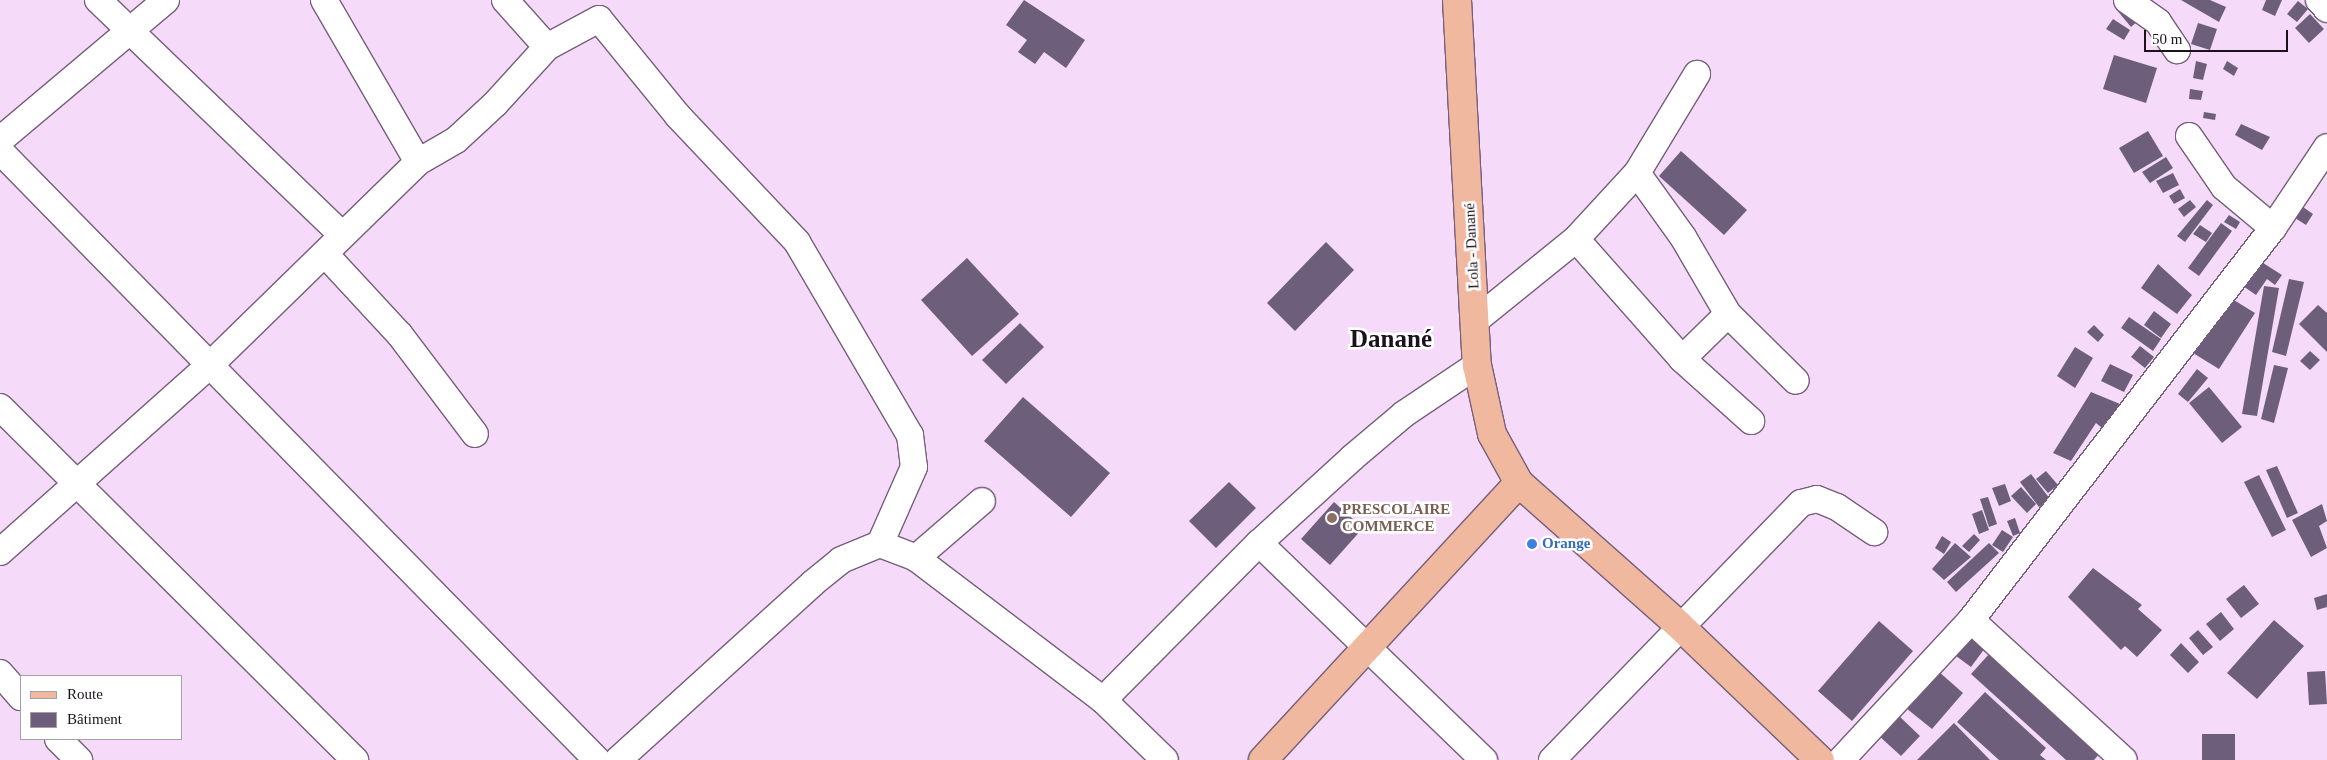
<!DOCTYPE html>
<meta charset="utf-8">
<style>
body{margin:0}
#map{position:relative;width:2327px;height:760px;overflow:hidden;background:#f5dbf9;font-family:Georgia,serif}
div>[style]{position:absolute}
.building>*{inset:0;background:#6d5f7c}
.roads{filter:drop-shadow(1px 0 #765f7a) drop-shadow(-1px 0 #765f7a) drop-shadow(0 1px #765f7a) drop-shadow(0 -1px #765f7a)}
.minor>*{height:26px;margin:-13px;padding:0 13px;transform-origin:13px;border-radius:13px;background:#fff}
.major>*{height:28px;margin:-14px;padding:0 14px;transform-origin:14px;border-radius:14px;background:#f0b89e}
.dots>*{width:14px;height:14px;translate:-50% -50%;box-sizing:border-box;border:2px solid #fff;border-radius:50%}
span{translate:-50% -50%;white-space:nowrap;text-align:center;line-height:1.15;-webkit-text-stroke:5px #fff;paint-order:stroke}
.street-label{font-size:15px;color:#1b121c}
.education-label{font-size:15px;color:#785e54;font-weight:700}
.left{translate:0 -50%;text-align:left}
.shop-label{font-size:15px;color:#366cbe;font-weight:700}
.town-label{font-size:25px;color:#1b121c;font-weight:700}
.legend{position:absolute;left:20px;top:675px;width:162px;height:65px;box-sizing:border-box;background:#fff;border:1px solid #a4a0a4;margin:0;padding:6px 9px;list-style:none;font-size:15px;color:#1b121c}
.legend li{display:flex;align-items:center;gap:10px;height:25px}
.legend b{width:25px;border:1px solid #a4a0a4}
.scale{position:absolute;left:2144px;top:30px;width:144px;height:22px;box-sizing:border-box;border:2px solid #1b121c;border-top:0;padding-left:6px;font-size:15px;line-height:18px;white-space:nowrap;color:#1b121c;-webkit-text-stroke:4px #fff;paint-order:stroke}
</style>
<div id="map">
<div class="building">
<div style="clip-path:polygon(1024px 0,1085px 40px,1066px 68px,1044px 52px,1035px 64px,1018px 52px,1027px 40px,1006px 25px)"></div>
<div style="clip-path:polygon(2181px 0,2210px 0,2226px 7px,2219px 22px)"></div>
<div style="clip-path:polygon(2266px 0,2282px 0,2275px 16px,2262px 10px)"></div>
<div style="clip-path:polygon(2298px 1px,2308px 9px,2297px 22px,2287px 14px)"></div>
<div style="clip-path:polygon(2123px 3px,2139px 20px,2131px 27px,2116px 9px)"></div>
<div style="clip-path:polygon(2310px 14px,2324px 29px,2309px 43px,2295px 28px)"></div>
<div style="clip-path:polygon(2113px 19px,2130px 30px,2124px 40px,2106px 29px)"></div>
<div style="clip-path:polygon(2198px 23px,2217px 29px,2210px 50px,2191px 44px)"></div>
<div style="clip-path:polygon(2114px 55px,2157px 68px,2146px 103px,2103px 89px)"></div>
<div style="clip-path:polygon(2196px 61px,2207px 64px,2203px 80px,2193px 78px)"></div>
<div style="clip-path:polygon(2227px 61px,2238px 68px,2234px 76px,2223px 69px)"></div>
<div style="clip-path:polygon(2190px 89px,2203px 91px,2201px 100px,2189px 99px)"></div>
<div style="clip-path:polygon(2204px 112px,2216px 114px,2215px 120px,2203px 118px)"></div>
<div style="clip-path:polygon(2241px 124px,2270px 137px,2262px 150px,2235px 135px)"></div>
<div style="clip-path:polygon(2148px 131px,2163px 156px,2134px 173px,2119px 148px)"></div>
<div style="clip-path:polygon(1681px 151px,1747px 210px,1724px 235px,1659px 176px)"></div>
<div style="clip-path:polygon(2166px 157px,2173px 168px,2150px 183px,2142px 172px)"></div>
<div style="clip-path:polygon(2173px 173px,2179px 185px,2163px 193px,2156px 181px)"></div>
<div style="clip-path:polygon(2180px 189px,2185px 198px,2174px 204px,2169px 196px)"></div>
<div style="clip-path:polygon(2190px 200px,2196px 207px,2184px 217px,2178px 209px)"></div>
<div style="clip-path:polygon(2207px 200px,2213px 205px,2185px 242px,2177px 236px)"></div>
<div style="clip-path:polygon(2303px 207px,2313px 214px,2306px 225px,2295px 218px)"></div>
<div style="clip-path:polygon(2229px 215px,2240px 222px,2236px 229px,2224px 222px)"></div>
<div style="clip-path:polygon(2221px 223px,2232px 231px,2199px 276px,2188px 268px)"></div>
<div style="clip-path:polygon(2200px 225px,2212px 233px,2206px 242px,2193px 234px)"></div>
<div style="clip-path:polygon(1326px 242px,1354px 270px,1295px 331px,1267px 303px)"></div>
<div style="clip-path:polygon(967px 258px,1019px 314px,972px 356px,921px 300px)"></div>
<div style="clip-path:polygon(2260px 261px,2282px 275px,2275px 285px,2267px 279px,2256px 295px,2243px 286px)"></div>
<div style="clip-path:polygon(2158px 264px,2192px 295px,2177px 314px,2141px 288px)"></div>
<div style="clip-path:polygon(2289px 279px,2304px 282px,2286px 356px,2272px 352px)"></div>
<div style="clip-path:polygon(2264px 286px,2279px 288px,2257px 416px,2242px 414px)"></div>
<div style="clip-path:polygon(2229px 297px,2255px 313px,2219px 369px,2193px 353px)"></div>
<div style="clip-path:polygon(2318px 305px,2327px 313px,2327px 352px,2299px 324px)"></div>
<div style="clip-path:polygon(2154px 311px,2171px 324px,2161px 338px,2144px 325px)"></div>
<div style="clip-path:polygon(2129px 317px,2161px 339px,2153px 351px,2121px 328px)"></div>
<div style="clip-path:polygon(1020px 323px,1044px 347px,1006px 384px,982px 360px)"></div>
<div style="clip-path:polygon(2094px 325px,2104px 335px,2098px 342px,2087px 332px)"></div>
<div style="clip-path:polygon(2140px 346px,2154px 357px,2145px 368px,2131px 357px)"></div>
<div style="clip-path:polygon(2075px 347px,2093px 358px,2075px 388px,2057px 376px)"></div>
<div style="clip-path:polygon(2310px 351px,2320px 360px,2310px 370px,2300px 361px)"></div>
<div style="clip-path:polygon(2110px 364px,2133px 375px,2124px 392px,2101px 381px)"></div>
<div style="clip-path:polygon(2274px 365px,2288px 368px,2274px 423px,2261px 419px)"></div>
<div style="clip-path:polygon(2197px 369px,2208px 378px,2188px 402px,2178px 394px)"></div>
<div style="clip-path:polygon(2209px 387px,2242px 427px,2222px 443px,2189px 403px)"></div>
<div style="clip-path:polygon(2091px 392px,2120px 404px,2102px 428px,2096px 423px,2071px 461px,2053px 453px)"></div>
<div style="clip-path:polygon(1023px 397px,1110px 473px,1071px 517px,984px 441px)"></div>
<div style="clip-path:polygon(2277px 466px,2298px 513px,2287px 518px,2266px 470px)"></div>
<div style="clip-path:polygon(2046px 471px,2058px 485px,2048px 493px,2036px 479px)"></div>
<div style="clip-path:polygon(2031px 474px,2050px 499px,2039px 507px,2020px 482px)"></div>
<div style="clip-path:polygon(2259px 475px,2286px 530px,2272px 537px,2244px 482px)"></div>
<div style="clip-path:polygon(1229px 482px,1256px 508px,1216px 548px,1189px 521px)"></div>
<div style="clip-path:polygon(2005px 484px,2011px 501px,1999px 506px,1992px 488px)"></div>
<div style="clip-path:polygon(2021px 487px,2036px 504px,2027px 513px,2011px 496px)"></div>
<div style="clip-path:polygon(1988px 497px,1997px 524px,1989px 527px,1980px 499px)"></div>
<div style="clip-path:polygon(1334px 502px,1363px 528px,1330px 565px,1301px 539px)"></div>
<div style="clip-path:polygon(2322px 504px,2327px 521px,2319px 526px,2327px 548px,2311px 557px,2292px 520px)"></div>
<div style="clip-path:polygon(1982px 510px,1989px 530px,1979px 534px,1972px 514px)"></div>
<div style="clip-path:polygon(2015px 518px,2020px 533px,2013px 536px,2007px 521px)"></div>
<div style="clip-path:polygon(2002px 530px,2013px 537px,2003px 552px,1992px 545px)"></div>
<div style="clip-path:polygon(1974px 534px,1980px 540px,1969px 552px,1962px 546px)"></div>
<div style="clip-path:polygon(1942px 536px,1951px 542px,1944px 554px,1935px 548px)"></div>
<div style="clip-path:polygon(1955px 543px,1971px 557px,1944px 580px,1932px 569px)"></div>
<div style="clip-path:polygon(1989px 543px,1999px 553px,1956px 592px,1947px 582px)"></div>
<div style="clip-path:polygon(2093px 568px,2142px 605px,2138px 609px,2162px 630px,2137px 657px,2125px 646px,2121px 650px,2068px 597px)"></div>
<div style="clip-path:polygon(2244px 585px,2259px 604px,2241px 618px,2226px 599px)"></div>
<div style="clip-path:polygon(2327px 594px,2327px 607px,2317px 610px,2314px 598px)"></div>
<div style="clip-path:polygon(2221px 612px,2234px 629px,2220px 641px,2206px 624px)"></div>
<div style="clip-path:polygon(2274px 620px,2304px 646px,2257px 699px,2227px 673px)"></div>
<div style="clip-path:polygon(1879px 621px,1913px 651px,1852px 721px,1818px 691px)"></div>
<div style="clip-path:polygon(1969px 630px,1988px 644px,1971px 667px,1952px 653px)"></div>
<div style="clip-path:polygon(2198px 630px,2213px 647px,2203px 655px,2189px 638px)"></div>
<div style="clip-path:polygon(2181px 643px,2199px 662px,2188px 673px,2170px 655px)"></div>
<div style="clip-path:polygon(1990px 653px,2101px 752px,2094px 760px,2066px 760px,1971px 674px)"></div>
<div style="clip-path:polygon(1938px 671px,1963px 693px,1932px 729px,1906px 708px)"></div>
<div style="clip-path:polygon(2325px 671px,2327px 704px,2309px 705px,2307px 672px)"></div>
<div style="clip-path:polygon(1985px 692px,2046px 748px,2040px 755px,2046px 760px,1999px 760px,1957px 722px)"></div>
<div style="clip-path:polygon(1898px 715px,1920px 736px,1901px 756px,1878px 735px)"></div>
<div style="clip-path:polygon(1954px 723px,1990px 760px,1917px 760px)"></div>
<div style="clip-path:polygon(2202px 734px,2235px 734px,2235px 760px,2202px 760px)"></div>
</div>
<div class="roads">
<div class="minor">
<div style="left:98px;top:0;width:339px;rotate:43.9deg"></div>
<div style="left:324px;top:0;width:187px;rotate:59.9deg"></div>
<div style="left:505px;top:0;width:63px;rotate:48.2deg"></div>
<div style="left:2127px;top:0;width:38px;rotate:35deg"></div>
<div style="left:2158px;top:22px;width:34px;rotate:56deg"></div>
<div style="left:2319px;top:0;width:12px;rotate:48deg"></div>
<div style="left:2189px;top:136px;width:62px;rotate:55.5deg"></div>
<div style="left:2224px;top:187px;width:64px;rotate:39.9deg"></div>
<div style="left:0;top:140px;width:217px;rotate:-40.1deg"></div>
<div style="left:0;top:151px;width:853px;rotate:45.57deg"></div>
<div style="left:1637px;top:173px;width:79px;rotate:54.3deg"></div>
<div style="left:1683px;top:237px;width:89px;rotate:59.7deg"></div>
<div style="left:1576px;top:239px;width:90px;rotate:-47.3deg"></div>
<div style="left:1637px;top:173px;width:116px;rotate:-58.8deg"></div>
<div style="left:325px;top:254px;width:110px;rotate:47.2deg"></div>
<div style="left:400px;top:335px;width:124px;rotate:52.9deg"></div>
<div style="left:1476px;top:320px;width:129px;rotate:-39deg"></div>
<div style="left:1576px;top:239px;width:160px;rotate:48.5deg"></div>
<div style="left:1682px;top:359px;width:93px;rotate:41.9deg"></div>
<div style="left:1682px;top:359px;width:64px;rotate:-44.4deg"></div>
<div style="left:1728px;top:314px;width:95px;rotate:44.6deg"></div>
<div style="left:0;top:407px;width:501px;rotate:44.84deg"></div>
<div style="left:1259px;top:543px;width:313px;rotate:44deg"></div>
<div style="left:0;top:552px;width:278px;rotate:-41.7deg"></div>
<div style="left:208px;top:367px;width:293px;rotate:-44.3deg"></div>
<div style="left:418px;top:162px;width:44px;rotate:-30.1deg"></div>
<div style="left:456px;top:140px;width:53px;rotate:-42.7deg"></div>
<div style="left:495px;top:104px;width:77px;rotate:-47.6deg"></div>
<div style="left:547px;top:47px;width:59px;rotate:-28.3deg"></div>
<div style="left:599px;top:19px;width:125px;rotate:50.8deg"></div>
<div style="left:678px;top:116px;width:173px;rotate:46.6deg"></div>
<div style="left:797px;top:242px;width:224px;rotate:59.7deg"></div>
<div style="left:910px;top:435px;width:32px;rotate:83deg"></div>
<div style="left:914px;top:467px;width:84px;rotate:113.8deg"></div>
<div style="left:916px;top:558px;width:87px;rotate:-40.8deg"></div>
<div style="left:1971px;top:620px;width:207px;rotate:42.5deg"></div>
<div style="left:0;top:673px;width:32px;rotate:49deg"></div>
<div style="left:1103px;top:700px;width:86px;rotate:44.1deg"></div>
<div style="left:58px;top:739px;width:30px;rotate:45deg"></div>
<div style="left:618px;top:760px;width:263px;rotate:-42.2deg"></div>
<div style="left:813px;top:583px;width:36px;rotate:-39deg"></div>
<div style="left:841px;top:560px;width:42px;rotate:-22.3deg"></div>
<div style="left:880px;top:544px;width:39px;rotate:21deg"></div>
<div style="left:916px;top:558px;width:235px;rotate:37.2deg"></div>
<div style="left:1103px;top:700px;width:221px;rotate:-45.2deg"></div>
<div style="left:1259px;top:543px;width:126px;rotate:-42.4deg"></div>
<div style="left:1352px;top:458px;width:68px;rotate:-40.2deg"></div>
<div style="left:1404px;top:414px;width:88px;rotate:-33.9deg"></div>
<div style="left:1552px;top:760px;width:358px;rotate:-45.9deg"></div>
<div style="left:1801px;top:503px;width:16px;rotate:-14deg"></div>
<div style="left:1817px;top:499px;width:22px;rotate:22deg"></div>
<div style="left:1837px;top:507px;width:45px;rotate:34deg"></div>
<div style="left:1841px;top:760px;width:191px;rotate:-47.1deg"></div>
<div style="left:1971px;top:620px;width:495px;rotate:-52.4deg"></div>
<div style="left:2273px;top:228px;width:97px;rotate:-56.3deg"></div>
</div>
<div class="major">
<div style="left:1457px;top:0;width:366px;rotate:86.9deg"></div>
<div style="left:1477px;top:365px;width:71px;rotate:77.7deg"></div>
<div style="left:1492px;top:434px;width:56px;rotate:61.1deg"></div>
<div style="left:1519px;top:483px;width:214px;rotate:41.6deg"></div>
<div style="left:1679px;top:625px;width:195px;rotate:43.8deg"></div>
<div style="left:1263px;top:760px;width:377px;rotate:-47.3deg"></div>
</div>
</div>
<div class="dots">
<div style="left:1332px;top:518px;background:#8d6e63"></div>
<div style="left:1532px;top:544px;background:#3f7fe0"></div>
</div>
<div class="street-label">
<span style="left:1472px;top:246px;rotate:-93deg">Lola - Danané</span>
</div>
<div class="education-label">
<span class="left" style="left:1342px;top:518px">PRESCOLAIRE<br>COMMERCE</span>
</div>
<div class="shop-label">
<span class="left" style="left:1542px;top:544px">Orange</span>
</div>
<div class="town-label">
<span style="left:1391px;top:339px">Danané</span>
</div>
<ul class="legend">
<li><b style="height:6px;background:#f0b89e"></b>Route</li>
<li><b style="height:14px;background:#6d5f7c"></b>Bâtiment</li>
</ul>
<div class="scale">50 m</div>
</div>
